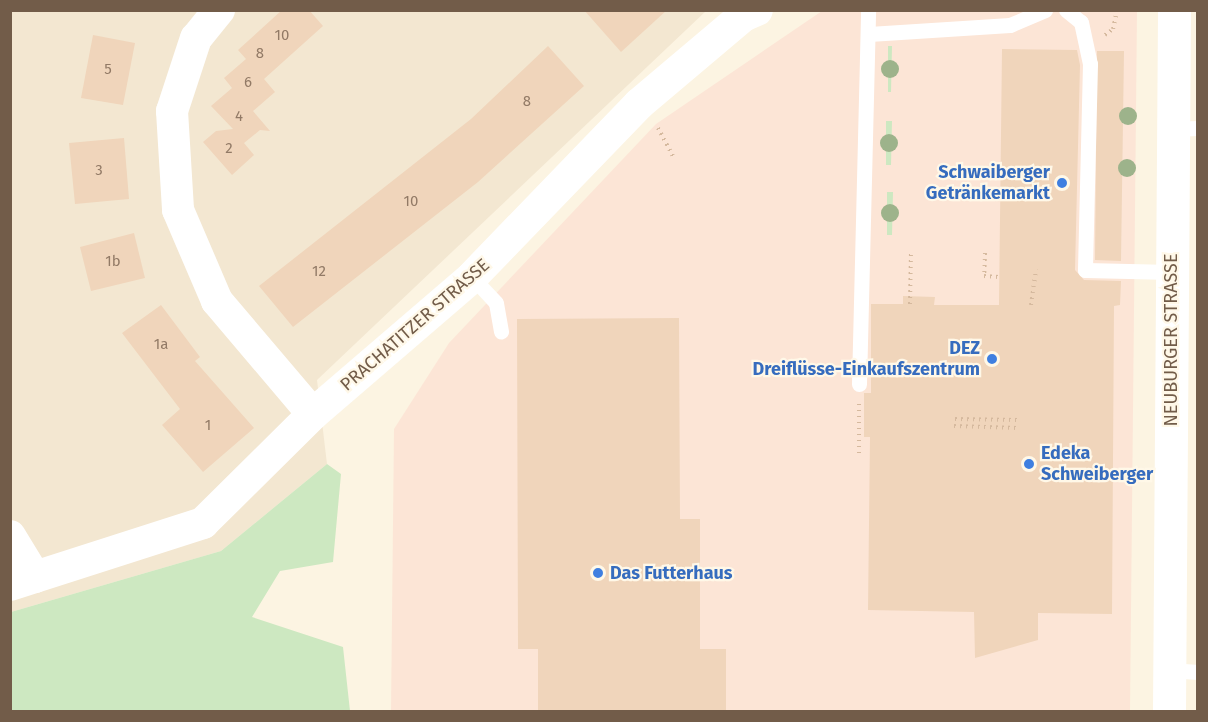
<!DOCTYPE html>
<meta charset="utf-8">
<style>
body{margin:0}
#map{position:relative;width:1208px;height:722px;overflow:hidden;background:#fcf4e2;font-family:"Fira Sans",sans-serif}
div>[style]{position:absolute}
.residential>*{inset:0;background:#f3e7d1}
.commercial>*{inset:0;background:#fce5d6}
.green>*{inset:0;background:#cde8c1}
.building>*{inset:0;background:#f0d5bb}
.path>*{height:4px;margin-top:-2px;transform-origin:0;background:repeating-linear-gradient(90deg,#d5b99e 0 1.5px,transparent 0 6px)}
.service>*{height:15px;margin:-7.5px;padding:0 7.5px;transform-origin:7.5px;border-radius:7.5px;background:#fff}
.minor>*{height:32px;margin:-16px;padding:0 16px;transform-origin:16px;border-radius:16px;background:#fff}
.tertiary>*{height:33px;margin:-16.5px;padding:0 16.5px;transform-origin:16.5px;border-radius:16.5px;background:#fff}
.trees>*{width:18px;height:18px;margin:-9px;border-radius:50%;background:#9db38b}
.dots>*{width:16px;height:16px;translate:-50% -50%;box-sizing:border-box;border:3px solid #fff8e8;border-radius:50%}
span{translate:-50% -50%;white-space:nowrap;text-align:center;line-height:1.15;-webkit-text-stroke:4.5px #fff8e8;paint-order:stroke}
.number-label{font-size:15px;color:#927a66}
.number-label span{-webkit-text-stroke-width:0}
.shop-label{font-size:18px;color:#366cbe;font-weight:700}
.right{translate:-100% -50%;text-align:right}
.left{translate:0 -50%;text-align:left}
.street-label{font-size:18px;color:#725c49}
.frame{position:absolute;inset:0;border:12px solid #725c49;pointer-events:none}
</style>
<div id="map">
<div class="residential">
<div style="clip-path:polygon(11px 11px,706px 11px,317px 380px,327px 464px,221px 551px,11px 612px)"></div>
</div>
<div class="commercial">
<div style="clip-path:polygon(822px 11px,1137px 11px,1130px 711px,391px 712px,394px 429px,449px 343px,656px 124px)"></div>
</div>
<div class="green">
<div style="clip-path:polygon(888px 46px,892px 46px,891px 92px,888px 92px)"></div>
<div style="clip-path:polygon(886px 121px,892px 121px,891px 165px,886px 165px)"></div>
<div style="clip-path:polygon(887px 192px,893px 192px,892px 235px,887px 235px)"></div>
<div style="clip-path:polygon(327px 464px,341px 474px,333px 562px,280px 571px,252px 617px,343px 647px,350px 711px,11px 711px,11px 612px,221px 551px)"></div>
</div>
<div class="building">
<div style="clip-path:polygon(282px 10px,309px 10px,323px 26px,264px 79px,275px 92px,253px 111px,270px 131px,260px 130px,244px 143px,254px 155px,232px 175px,203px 142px,216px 131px,233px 129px,211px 106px,232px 88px,224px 78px,246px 59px,238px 50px)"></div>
<div style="clip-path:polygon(584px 10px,667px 10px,621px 52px)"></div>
<div style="clip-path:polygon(93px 35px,135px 43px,123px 105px,81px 98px)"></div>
<div style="clip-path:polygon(548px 46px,584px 86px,478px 182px,293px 327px,259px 286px,471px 119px)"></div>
<div style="clip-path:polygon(1002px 49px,1077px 50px,1080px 65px,1075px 270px,1084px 280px,1121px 281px,1120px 305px,1114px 306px,1112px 614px,1038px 613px,1038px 640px,975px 658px,974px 612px,868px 610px,870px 437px,864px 437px,864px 393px,871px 393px,871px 304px,903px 304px,903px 296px,935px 297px,934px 305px,999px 305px)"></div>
<div style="clip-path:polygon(1097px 51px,1124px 51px,1121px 261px,1095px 260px)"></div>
<div style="clip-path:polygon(124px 138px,129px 199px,75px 204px,69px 143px)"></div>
<div style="clip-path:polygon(134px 233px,145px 278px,91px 291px,80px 247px)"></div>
<div style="clip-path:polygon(161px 305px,200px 357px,195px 361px,254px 428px,203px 472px,162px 425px,180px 409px,122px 333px)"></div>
<div style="clip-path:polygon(679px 318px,680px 519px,700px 519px,700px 649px,726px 649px,726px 711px,538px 711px,538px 649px,518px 649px,517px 319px)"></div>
</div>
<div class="path">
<div style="left:1105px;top:35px;width:10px;rotate:-37deg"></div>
<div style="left:1113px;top:29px;width:19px;rotate:-78deg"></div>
<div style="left:658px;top:128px;width:32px;rotate:62deg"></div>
<div style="left:985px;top:253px;width:23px;rotate:92deg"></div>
<div style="left:984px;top:276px;width:15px;rotate:4deg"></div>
<div style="left:910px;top:304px;width:53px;rotate:-88.9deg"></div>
<div style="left:1031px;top:305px;width:36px;rotate:-82deg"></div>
<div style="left:859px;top:404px;width:50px;rotate:90deg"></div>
<div style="left:955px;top:419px;width:63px;rotate:0.9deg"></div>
<div style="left:954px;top:426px;width:64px;rotate:1.8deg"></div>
</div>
<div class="service">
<div style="left:1066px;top:10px;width:19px;rotate:39deg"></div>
<div style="left:1081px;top:22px;width:43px;rotate:77.9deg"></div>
<div style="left:1090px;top:64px;width:206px;rotate:91.4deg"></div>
<div style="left:1085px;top:270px;width:87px;rotate:1.3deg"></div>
<div style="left:869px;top:34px;width:141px;rotate:-3.7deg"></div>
<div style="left:1010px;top:25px;width:38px;rotate:-23deg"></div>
<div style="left:1171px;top:129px;width:27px;rotate:-2deg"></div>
<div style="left:472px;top:277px;width:35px;rotate:47deg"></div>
<div style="left:496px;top:303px;width:29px;rotate:80deg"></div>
<div style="left:859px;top:384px;width:374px;rotate:-88.6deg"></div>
<div style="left:1169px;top:670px;width:29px;rotate:4deg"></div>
</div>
<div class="minor">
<div style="left:219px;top:10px;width:36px;rotate:129deg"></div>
<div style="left:196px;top:38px;width:77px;rotate:108.2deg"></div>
<div style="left:172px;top:111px;width:99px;rotate:86.5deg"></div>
<div style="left:178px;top:210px;width:99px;rotate:66.8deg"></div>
<div style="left:217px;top:301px;width:148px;rotate:49.7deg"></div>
<div style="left:10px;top:536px;width:48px;rotate:58.6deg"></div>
<div style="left:10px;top:585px;width:203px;rotate:-17.8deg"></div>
<div style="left:203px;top:523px;width:155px;rotate:-44.7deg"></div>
<div style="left:313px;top:414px;width:210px;rotate:-40.7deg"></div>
<div style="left:472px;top:277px;width:240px;rotate:-46deg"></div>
<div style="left:639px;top:104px;width:136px;rotate:-40.2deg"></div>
<div style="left:743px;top:16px;width:15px;rotate:-23deg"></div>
</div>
<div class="tertiary">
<div style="left:1169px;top:712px;width:702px;rotate:-89.59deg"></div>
</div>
<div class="trees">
<div style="left:890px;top:69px"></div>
<div style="left:1128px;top:116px"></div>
<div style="left:889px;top:143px"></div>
<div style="left:1127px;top:168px"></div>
<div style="left:890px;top:213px"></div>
</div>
<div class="dots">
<div style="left:1062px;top:183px;background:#3f7fe0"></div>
<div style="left:992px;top:359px;background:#3f7fe0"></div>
<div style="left:1029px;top:464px;background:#3f7fe0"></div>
<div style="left:598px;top:573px;background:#3f7fe0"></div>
</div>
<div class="number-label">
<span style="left:282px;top:36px">10</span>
<span style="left:260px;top:54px">8</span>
<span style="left:108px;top:70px">5</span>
<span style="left:248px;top:83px">6</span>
<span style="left:527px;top:102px">8</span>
<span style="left:239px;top:117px">4</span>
<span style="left:229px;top:149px">2</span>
<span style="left:99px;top:171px">3</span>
<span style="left:411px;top:202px">10</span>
<span style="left:113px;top:262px">1b</span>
<span style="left:319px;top:272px">12</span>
<span style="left:161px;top:345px">1a</span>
<span style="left:208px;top:426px">1</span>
</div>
<div class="shop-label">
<span class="right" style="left:1050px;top:183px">Schwaiberger<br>Getränkemarkt</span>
<span class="right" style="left:980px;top:359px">DEZ<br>Dreiflüsse-Einkaufszentrum</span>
<span class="left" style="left:1041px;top:464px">Edeka<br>Schweiberger</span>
<span class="left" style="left:610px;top:573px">Das Futterhaus</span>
</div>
<div class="street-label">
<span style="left:415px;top:325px;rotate:-41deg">PRACHATITZER STRASSE</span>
<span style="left:1171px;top:340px;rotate:-90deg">NEUBURGER STRASSE</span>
</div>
<div class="frame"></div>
</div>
